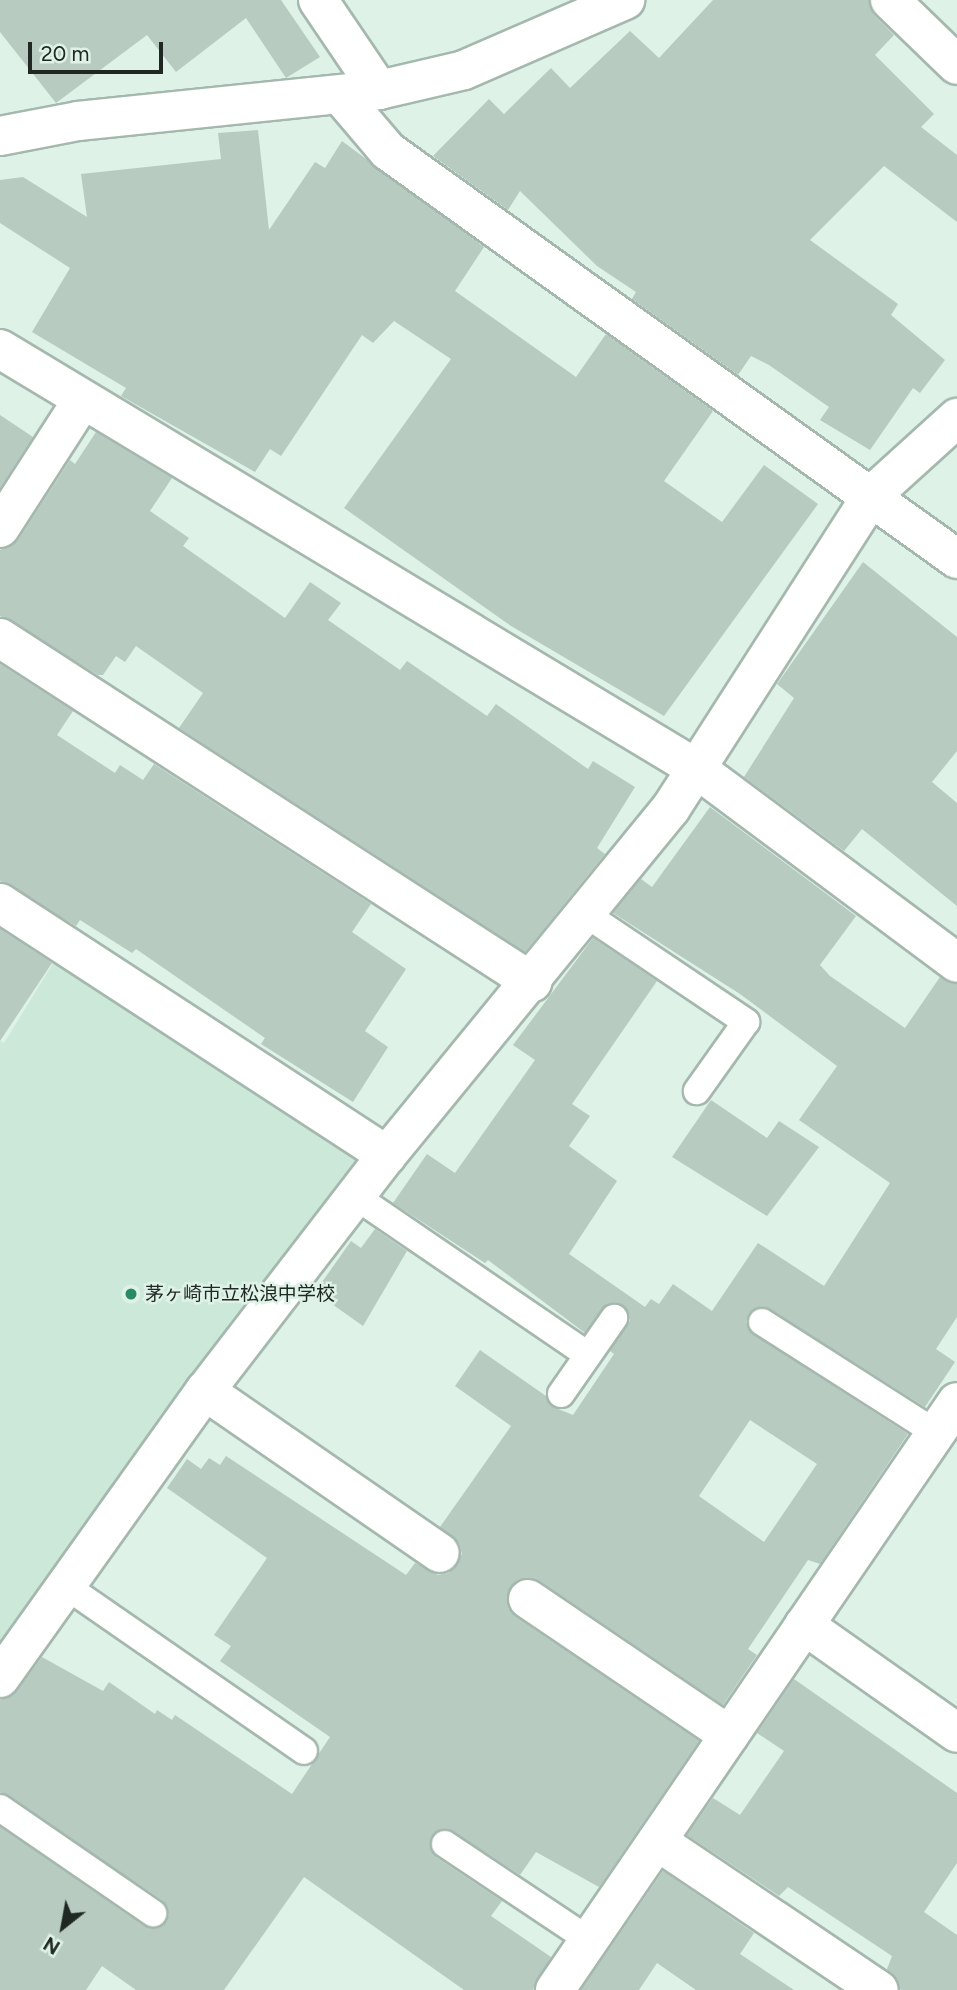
<!DOCTYPE html>
<meta charset="utf-8">
<style>
body{margin:0}
#map{position:relative;width:957px;height:1990px;overflow:hidden;background:#def2e7;font-family:Figtree,"Noto Sans JP",sans-serif}
div>[style]{position:absolute}
.built>*{inset:0;background:#cce8d9}
.building>*{inset:0;background:#b7cbc0}
.roads{filter:drop-shadow(2px 0 #a5b8ae) drop-shadow(-2px 0 #a5b8ae) drop-shadow(0 2px #a5b8ae) drop-shadow(0 -2px #a5b8ae)}
.service>*{height:26px;margin:-13px;padding:0 13px;transform-origin:13px;border-radius:13px;background:#fff}
.minor>*{height:38px;margin:-19px;padding:0 19px;transform-origin:19px;border-radius:19px;background:#fff}
.tertiary>*{height:38px;margin:-19px;padding:0 19px;transform-origin:19px;border-radius:19px;background:#fff}
.dots>*{width:19px;height:19px;translate:-50% -50%;box-sizing:border-box;border:4px solid #def2e7;border-radius:50%}
span{translate:-50% -50%;white-space:nowrap;text-align:center;line-height:1.15;-webkit-text-stroke:5px #def2e7;paint-order:stroke}
.poi-label{font-size:19px;color:#202824}
.left{translate:0 -50%;text-align:left}
.north{position:absolute;left:28px;top:1892px;width:70px;height:70px;-webkit-text-stroke:5px #def2e7;paint-order:stroke;rotate:211deg;font-size:19px;font-weight:700;line-height:28px;text-align:center;color:#202824}
.north::after{content:'';display:block;margin:auto;width:24px;height:32px;background:#202824;clip-path:polygon(50% 0,100% 100%,50% 72%,0 100%)}
.scale{position:absolute;left:28px;top:42px;width:135px;height:32px;box-sizing:border-box;border:4px solid #202824;border-top:0;padding-left:9px;font-size:21px;line-height:24px;white-space:nowrap;color:#202824;-webkit-text-stroke:5px #def2e7;paint-order:stroke}
</style>
<div id="map">
<div class="built">
<div style="clip-path:polygon(57px 957px,354px 1145px,358px 1165px,0 1661px,0 1041px,4px 1043px)"></div>
</div>
<div class="building">
<div style="clip-path:polygon(0 0,281px 0,320px 57px,286px 78px,246px 18px,176px 72px,147px 35px,56px 103px,0 32px)"></div>
<div style="clip-path:polygon(713px 0,869px 0,874px 15px,894px 35px,875px 55px,934px 114px,921px 127px,957px 155px,957px 222px,884px 166px,810px 240px,898px 304px,891px 315px,945px 360px,920px 393px,913px 388px,870px 450px,820px 420px,829px 407px,769px 365px,751px 356px,738px 375px,632px 299px,636px 292px,597px 266px,520px 191px,508px 210px,433px 156px,489px 99px,504px 114px,551px 68px,570px 88px,630px 31px,659px 58px)"></div>
<div style="clip-path:polygon(258px 130px,269px 230px,315px 162px,325px 168px,342px 141px,484px 247px,455px 291px,576px 377px,606px 334px,713px 411px,664px 481px,722px 522px,764px 465px,818px 504px,664px 716px,511px 626px,344px 508px,451px 359px,394px 321px,373px 343px,362px 335px,281px 456px,270px 449px,255px 472px,121px 396px,126px 388px,32px 332px,70px 268px,0 223px,0 180px,23px 177px,87px 217px,81px 174px,221px 159px,218px 133px)"></div>
<div style="clip-path:polygon(0 415px,33px 437px,0 488px)"></div>
<div style="clip-path:polygon(96px 432px,172px 478px,150px 511px,189px 538px,183px 546px,285px 618px,310px 582px,341px 603px,328px 620px,400px 670px,407px 661px,487px 716px,496px 704px,588px 769px,593px 761px,635px 787px,597px 848px,605px 854px,525px 952px,179px 728px,203px 693px,136px 646px,125px 662px,116px 656px,103px 675px,98px 675px,0 616px,0 550px,18px 540px,70px 460px,75px 464px)"></div>
<div style="clip-path:polygon(863px 562px,957px 637px,957px 751px,932px 782px,957px 803px,957px 906px,862px 829px,844px 851px,744px 777px,794px 698px,777px 684px)"></div>
<div style="clip-path:polygon(0 664px,73px 711px,57px 735px,115px 773px,120px 765px,143px 780px,154px 764px,371px 904px,352px 932px,406px 969px,365px 1031px,388px 1047px,353px 1102px,261px 1044px,265px 1038px,136px 949px,132px 953px,80px 920px,76px 926px,0 881px)"></div>
<div style="clip-path:polygon(evenodd,710px 807px,856px 916px,820px 965px,830px 976px,905px 1028px,940px 977px,957px 984px,957px 1317px,936px 1349px,955px 1362px,925px 1407px,770px 1309px,749px 1313px,746px 1322px,754px 1335px,908px 1434px,820px 1564px,808px 1560px,748px 1649px,757px 1655px,723px 1705px,540px 1581px,519px 1579px,510px 1587px,508px 1608px,516px 1617px,699px 1741px,599px 1887px,536px 1852px,520px 1875px,453px 1831px,439px 1830px,432px 1836px,436px 1857px,502px 1901px,491px 1916px,551px 1957px,533px 1990px,464px 1990px,304px 1877px,224px 1990px,136px 1990px,102px 1966px,86px 1990px,0 1990px,0 1827px,144px 1926px,159px 1927px,169px 1915px,162px 1900px,0 1792px,0 1700px,17px 1691px,42px 1657px,103px 1691px,109px 1682px,155px 1714px,157px 1710px,172px 1720px,175px 1715px,292px 1794px,330px 1737px,220px 1661px,231px 1646px,214px 1635px,267px 1558px,167px 1488px,187px 1459px,201px 1469px,209px 1458px,220px 1465px,226px 1456px,406px 1575px,415px 1563px,438px 1575px,449px 1573px,462px 1554px,459px 1543px,440px 1527px,511px 1426px,455px 1386px,480px 1350px,546px 1396px,551px 1406px,573px 1415px,614px 1354px,610px 1351px,630px 1320px,622px 1305px,607px 1304px,585px 1333px,488px 1260px,485px 1263px,393px 1203px,427px 1154px,455px 1173px,535px 1060px,513px 1045px,593px 938px,657px 981px,572px 1104px,590px 1116px,569px 1146px,617px 1181px,569px 1254px,645px 1307px,651px 1299px,659px 1304px,673px 1284px,712px 1311px,758px 1243px,824px 1286px,890px 1183px,799px 1120px,837px 1066px,740px 994px,613px 913px,641px 879px,652px 887px,710px 807px,750px 1420px,817px 1464px,764px 1542px,699px 1496px,750px 1420px)"></div>
<div style="clip-path:polygon(0 929px,52px 963px,0 1041px)"></div>
<div style="clip-path:polygon(711px 1100px,767px 1138px,779px 1121px,819px 1147px,767px 1216px,672px 1157px)"></div>
<div style="clip-path:polygon(375px 1229px,407px 1251px,363px 1326px,315px 1292px,351px 1241px,361px 1248px)"></div>
<div style="clip-path:polygon(794px 1679px,957px 1793px,957px 1863px,924px 1912px,957px 1935px,957px 1990px,901px 1990px,887px 1969px,892px 1956px,788px 1887px,779px 1896px,687px 1835px,713px 1798px,740px 1815px,784px 1751px,757px 1733px)"></div>
<div style="clip-path:polygon(663px 1871px,754px 1933px,740px 1954px,794px 1990px,696px 1990px,657px 1963px,639px 1990px,581px 1990px)"></div>
</div>
<div class="roads">
<div class="service">
<div style="left:587px;top:915px;width:192px;rotate:33.9deg"></div>
<div style="left:746px;top:1022px;width:85px;rotate:125.4deg"></div>
<div style="left:355px;top:1196px;width:282px;rotate:34.3deg"></div>
<div style="left:762px;top:1322px;width:206px;rotate:32.5deg"></div>
<div style="left:561px;top:1394px;width:93px;rotate:-55.1deg"></div>
<div style="left:63px;top:1584px;width:293px;rotate:34.7deg"></div>
<div style="left:0;top:1808px;width:186px;rotate:34.5deg"></div>
<div style="left:445px;top:1844px;width:173px;rotate:33.7deg"></div>
</div>
<div class="minor">
<div style="left:318px;top:0;width:109px;rotate:55.9deg"></div>
<div style="left:342px;top:97px;width:71px;rotate:49.6deg"></div>
<div style="left:388px;top:151px;width:700px;rotate:35.64deg"></div>
<div style="left:0;top:136px;width:79px;rotate:-10.9deg"></div>
<div style="left:78px;top:121px;width:303px;rotate:-5.9deg"></div>
<div style="left:379px;top:90px;width:87px;rotate:-13.2deg"></div>
<div style="left:464px;top:70px;width:176px;rotate:-23.5deg"></div>
<div style="left:0;top:349px;width:814px;rotate:31.07deg"></div>
<div style="left:697px;top:769px;width:324px;rotate:36.7deg"></div>
<div style="left:0;top:528px;width:151px;rotate:-57.2deg"></div>
<div style="left:0;top:638px;width:634px;rotate:32.89deg"></div>
<div style="left:0;top:903px;width:462px;rotate:33.1deg"></div>
<div style="left:205px;top:1391px;width:285px;rotate:34.6deg"></div>
<div style="left:528px;top:1599px;width:243px;rotate:34.1deg"></div>
<div style="left:804px;top:1625px;width:187px;rotate:35.2deg"></div>
<div style="left:0;top:1678px;width:353px;rotate:-54.5deg"></div>
<div style="left:205px;top:1391px;width:298px;rotate:-52.4deg"></div>
<div style="left:387px;top:1155px;width:448px;rotate:-50.7deg"></div>
<div style="left:671px;top:808px;width:372px;rotate:-57.3deg"></div>
<div style="left:872px;top:495px;width:115px;rotate:-42.2deg"></div>
<div style="left:657px;top:1841px;width:267px;rotate:33.9deg"></div>
<div style="left:555px;top:1990px;width:712px;rotate:-55.64deg"></div>
</div>
<div class="tertiary">
<div style="left:890px;top:0;width:93px;rotate:44.1deg"></div>
</div>
</div>
<div class="dots">
<div style="left:131px;top:1294px;background:#298b65"></div>
</div>
<div class="poi-label">
<span class="left" style="left:145px;top:1294px">茅ヶ崎市立松浪中学校</span>
</div>
<div class="north">N</div>
<div class="scale">20 m</div>
</div>
